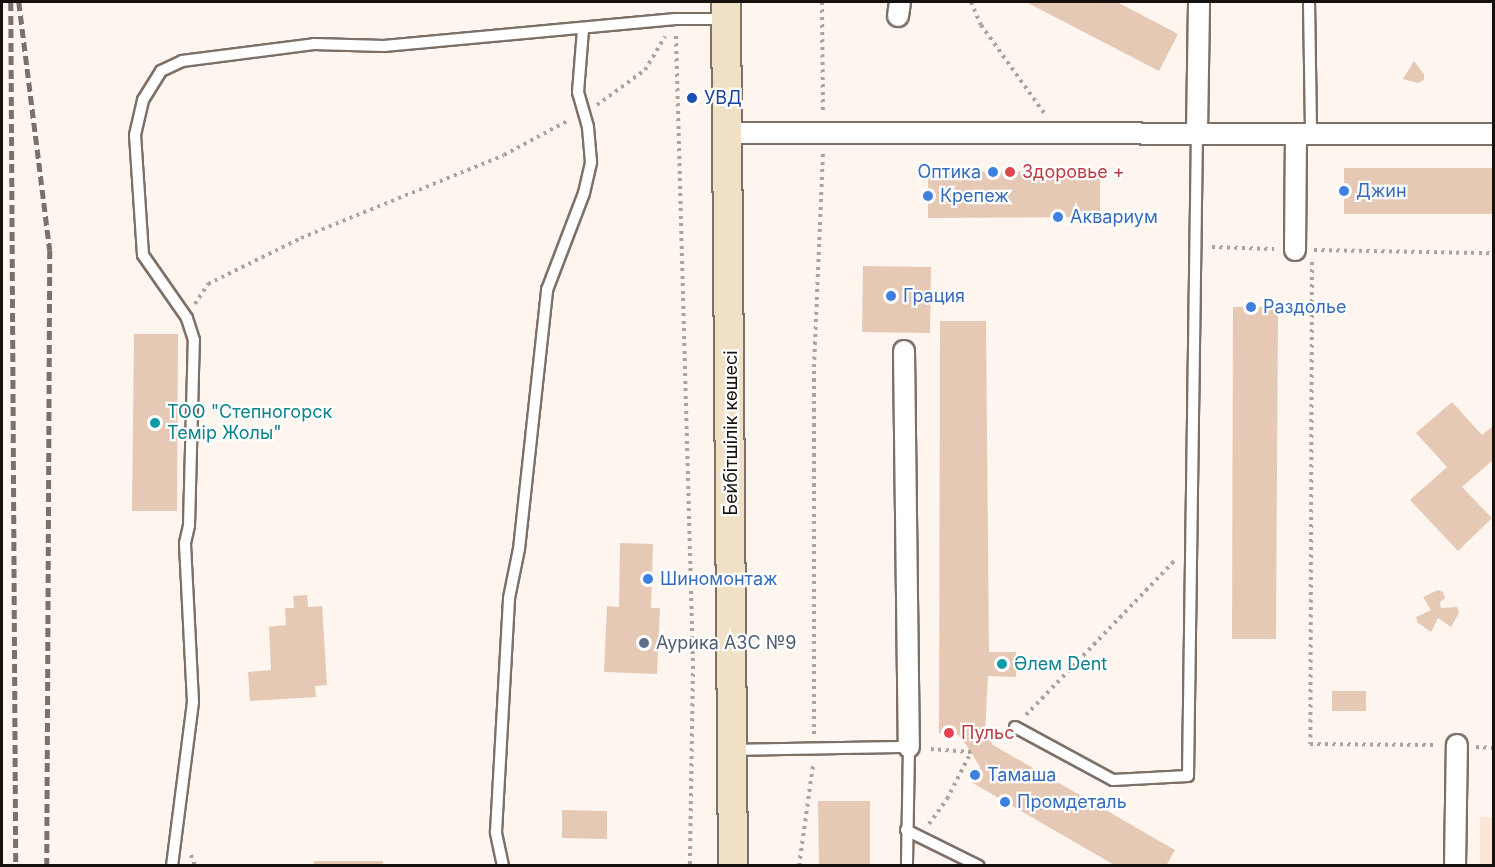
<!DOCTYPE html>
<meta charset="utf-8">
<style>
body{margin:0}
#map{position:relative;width:1495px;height:867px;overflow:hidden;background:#fef5ee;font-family:Inter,sans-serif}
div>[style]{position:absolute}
.built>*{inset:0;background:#fbe5d6}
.building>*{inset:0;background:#e6c9b5}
.path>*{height:4px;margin-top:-2px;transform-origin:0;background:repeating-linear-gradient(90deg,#aba49e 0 3px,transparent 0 7.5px)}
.roads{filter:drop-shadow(2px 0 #7d7067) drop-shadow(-2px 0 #7d7067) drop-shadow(0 2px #7d7067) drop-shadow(0 -2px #7d7067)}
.lane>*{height:10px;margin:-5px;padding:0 5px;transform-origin:5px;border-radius:5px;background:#fff}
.street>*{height:20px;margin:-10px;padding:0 10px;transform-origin:10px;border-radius:10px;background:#fff}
.secondary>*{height:28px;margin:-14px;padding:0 14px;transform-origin:14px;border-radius:14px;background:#f0e1c6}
.rail>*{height:4.5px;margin-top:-2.25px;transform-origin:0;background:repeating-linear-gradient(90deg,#78716c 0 9px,transparent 0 13.5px)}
.dots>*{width:16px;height:16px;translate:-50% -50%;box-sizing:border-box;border:3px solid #fff;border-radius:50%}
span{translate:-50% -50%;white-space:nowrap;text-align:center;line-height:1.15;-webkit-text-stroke:4.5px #fff;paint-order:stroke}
.transit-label{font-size:18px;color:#164399}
.left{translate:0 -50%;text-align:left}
.shop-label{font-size:18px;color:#366cbe}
.right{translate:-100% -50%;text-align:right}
.health-label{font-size:18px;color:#be3a42}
.culture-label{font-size:18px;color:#0d838f}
.street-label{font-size:18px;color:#16110e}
.service-label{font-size:18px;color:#4e5e75}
.frame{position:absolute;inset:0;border:3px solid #16110e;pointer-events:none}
</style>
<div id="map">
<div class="built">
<div style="clip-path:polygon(1480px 817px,1493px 817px,1493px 865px,1480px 865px)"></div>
</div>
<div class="building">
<div style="clip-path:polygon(1026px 2px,1117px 2px,1178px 34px,1159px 71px)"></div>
<div style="clip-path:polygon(1414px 61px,1424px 74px,1424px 80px,1418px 83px,1403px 79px)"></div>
<div style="clip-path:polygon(1344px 168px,1494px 168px,1494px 214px,1344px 214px)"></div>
<div style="clip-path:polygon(1100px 171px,1100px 217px,928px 218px,928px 172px)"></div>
<div style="clip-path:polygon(863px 266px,931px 267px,930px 333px,862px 332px)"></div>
<div style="clip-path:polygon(1233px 307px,1278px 307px,1276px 639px,1232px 639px)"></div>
<div style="clip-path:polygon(940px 321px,986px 321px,989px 652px,1016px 652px,1016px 677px,988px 676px,985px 734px,993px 745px,1175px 850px,1166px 866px,1116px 866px,971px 782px,980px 767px,971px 752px,959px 735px,939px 733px)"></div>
<div style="clip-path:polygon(134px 334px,178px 334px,177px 511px,132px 511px)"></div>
<div style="clip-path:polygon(1452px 402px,1482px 435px,1494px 425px,1494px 459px,1462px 487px,1492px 518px,1458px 551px,1410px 500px,1447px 467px,1416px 433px)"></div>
<div style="clip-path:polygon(620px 543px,653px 544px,651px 608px,660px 608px,657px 674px,604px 672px,607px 606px,619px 607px)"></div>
<div style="clip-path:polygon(1438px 590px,1443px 592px,1445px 598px,1440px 602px,1441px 608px,1457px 607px,1459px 613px,1451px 627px,1438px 618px,1431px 632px,1418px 623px,1416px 617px,1431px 610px,1423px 597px)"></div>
<div style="clip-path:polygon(307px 595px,308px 607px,322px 606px,327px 685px,315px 686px,316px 697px,250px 701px,248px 672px,271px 670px,269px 627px,286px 625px,285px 608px,294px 608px,293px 596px)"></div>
<div style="clip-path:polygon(1332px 691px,1366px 691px,1366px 711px,1332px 711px)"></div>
<div style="clip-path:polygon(818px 801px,870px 801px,870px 866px,819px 866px)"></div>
<div style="clip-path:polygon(562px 810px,607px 811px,607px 839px,562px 838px)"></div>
<div style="clip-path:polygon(314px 861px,383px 861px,383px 866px,314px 866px)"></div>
</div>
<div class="path">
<div style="left:822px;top:2px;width:111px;rotate:89.5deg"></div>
<div style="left:971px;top:2px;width:25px;rotate:67deg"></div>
<div style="left:981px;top:25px;width:108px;rotate:54.4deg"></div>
<div style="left:676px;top:36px;width:630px;rotate:88.45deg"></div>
<div style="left:693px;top:666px;width:200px;rotate:90.9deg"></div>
<div style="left:597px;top:105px;width:59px;rotate:-36.1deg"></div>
<div style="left:645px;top:70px;width:39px;rotate:-59deg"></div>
<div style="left:1212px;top:247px;width:62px;rotate:1.8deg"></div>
<div style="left:1314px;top:250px;width:180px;rotate:1deg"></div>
<div style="left:1312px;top:262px;width:482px;rotate:90.2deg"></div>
<div style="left:1310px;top:744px;width:126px;rotate:0.5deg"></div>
<div style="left:195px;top:304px;width:24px;rotate:-57deg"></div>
<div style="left:208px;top:284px;width:104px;rotate:-26.3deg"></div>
<div style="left:301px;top:238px;width:219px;rotate:-22.2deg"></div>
<div style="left:504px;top:155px;width:74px;rotate:-28.3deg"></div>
<div style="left:1026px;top:715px;width:215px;rotate:-46.1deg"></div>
<div style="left:814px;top:734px;width:367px;rotate:-90deg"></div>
<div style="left:814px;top:367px;width:214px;rotate:-87.6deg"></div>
<div style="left:989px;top:740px;width:15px;rotate:-28deg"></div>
<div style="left:1476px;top:747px;width:18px;rotate:3deg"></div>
<div style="left:929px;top:824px;width:31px;rotate:-54deg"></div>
<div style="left:947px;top:799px;width:53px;rotate:-62.9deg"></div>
<div style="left:971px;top:752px;width:41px;rotate:-175.8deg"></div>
<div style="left:191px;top:855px;width:12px;rotate:70deg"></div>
<div style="left:799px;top:866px;width:102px;rotate:-82.1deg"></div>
</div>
<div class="roads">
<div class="lane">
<div style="left:1309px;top:2px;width:132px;rotate:89.1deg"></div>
<div style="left:1015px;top:727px;width:111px;rotate:28.4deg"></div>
<div style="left:1113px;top:780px;width:75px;rotate:-3.1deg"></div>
<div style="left:1188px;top:776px;width:644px;rotate:-89.2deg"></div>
<div style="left:732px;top:750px;width:177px;rotate:-1deg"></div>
<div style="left:909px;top:747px;width:119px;rotate:91deg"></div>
<div style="left:906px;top:830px;width:81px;rotate:26.3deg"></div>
<div style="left:172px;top:866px;width:165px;rotate:-82.7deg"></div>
<div style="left:193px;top:702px;width:159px;rotate:-92.9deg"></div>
<div style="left:185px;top:543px;width:18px;rotate:-77deg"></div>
<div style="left:189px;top:525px;width:185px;rotate:-88.5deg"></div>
<div style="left:194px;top:340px;width:23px;rotate:-108deg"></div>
<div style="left:187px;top:318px;width:77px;rotate:-124.9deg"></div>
<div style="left:143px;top:255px;width:120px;rotate:-93.8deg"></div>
<div style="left:135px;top:135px;width:36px;rotate:-77deg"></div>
<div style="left:143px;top:100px;width:34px;rotate:-58deg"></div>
<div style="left:161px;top:71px;width:23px;rotate:-25deg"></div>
<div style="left:182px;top:61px;width:133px;rotate:-7.3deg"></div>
<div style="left:314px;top:44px;width:70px;rotate:1.6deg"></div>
<div style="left:384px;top:46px;width:293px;rotate:-5.3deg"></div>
<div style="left:676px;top:19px;width:50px"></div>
<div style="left:503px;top:866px;width:35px;rotate:-102deg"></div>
<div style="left:496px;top:832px;width:234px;rotate:-86.8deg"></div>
<div style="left:509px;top:598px;width:50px;rotate:-78.5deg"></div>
<div style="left:519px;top:549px;width:261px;rotate:-83.8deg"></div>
<div style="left:547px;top:290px;width:104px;rotate:-69.1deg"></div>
<div style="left:584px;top:193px;width:32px;rotate:-77deg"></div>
<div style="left:591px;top:162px;width:35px;rotate:-95deg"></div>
<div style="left:588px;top:127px;width:36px;rotate:-106deg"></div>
<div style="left:578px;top:92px;width:62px;rotate:-85.4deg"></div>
</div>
<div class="street">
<div style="left:898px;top:16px;width:14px;rotate:-82deg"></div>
<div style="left:1197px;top:132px;width:130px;rotate:-89.1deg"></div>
<div style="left:729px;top:133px;width:765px;rotate:0.07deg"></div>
<div style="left:1295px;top:250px;width:116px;rotate:-89.5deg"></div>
<div style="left:904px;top:351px;width:396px;rotate:89.3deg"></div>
<div style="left:1455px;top:866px;width:121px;rotate:-89.1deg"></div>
</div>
<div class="secondary">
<div style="left:726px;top:2px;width:864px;rotate:89.54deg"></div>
</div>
</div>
<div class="rail">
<div style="left:11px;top:2px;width:864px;rotate:89.67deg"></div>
<div style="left:19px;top:2px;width:250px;rotate:82.9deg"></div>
<div style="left:50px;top:250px;width:616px;rotate:90.28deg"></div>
</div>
<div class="dots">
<div style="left:692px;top:98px;background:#1a4fb4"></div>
<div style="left:993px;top:172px;background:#3f7fe0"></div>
<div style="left:1010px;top:172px;background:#e0444e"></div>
<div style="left:1344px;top:191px;background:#3f7fe0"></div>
<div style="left:928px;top:196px;background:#3f7fe0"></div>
<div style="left:1058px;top:217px;background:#3f7fe0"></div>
<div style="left:891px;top:296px;background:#3f7fe0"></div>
<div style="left:1251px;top:307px;background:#3f7fe0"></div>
<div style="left:155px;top:423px;background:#0f9aa8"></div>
<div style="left:648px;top:579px;background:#3f7fe0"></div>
<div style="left:644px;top:643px;background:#5c6f8a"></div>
<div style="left:1002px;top:664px;background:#0f9aa8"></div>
<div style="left:949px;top:733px;background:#e0444e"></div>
<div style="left:975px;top:775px;background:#3f7fe0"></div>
<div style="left:1005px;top:802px;background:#3f7fe0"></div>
</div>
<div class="transit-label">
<span class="left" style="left:704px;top:98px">УВД</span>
</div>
<div class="shop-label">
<span class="right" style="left:981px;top:172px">Оптика</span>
<span class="left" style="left:1356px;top:191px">Джин</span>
<span class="left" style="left:940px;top:196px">Крепеж</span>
<span class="left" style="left:1070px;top:217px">Аквариум</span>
<span class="left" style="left:903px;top:296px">Грация</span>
<span class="left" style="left:1263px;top:307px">Раздолье</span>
<span class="left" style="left:660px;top:579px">Шиномонтаж</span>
<span class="left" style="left:987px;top:775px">Тамаша</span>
<span class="left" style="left:1017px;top:802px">Промдеталь</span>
</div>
<div class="health-label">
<span class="left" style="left:1022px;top:172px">Здоровье +</span>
<span class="left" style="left:961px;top:733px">Пульс</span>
</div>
<div class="culture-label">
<span class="left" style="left:167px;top:423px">ТОО "Степногорск<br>Темiр Жолы"</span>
<span class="left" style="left:1014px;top:664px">Әлем Dent</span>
</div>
<div class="street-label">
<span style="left:731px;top:433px;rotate:-90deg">Бейбітшілік көшесі</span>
</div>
<div class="service-label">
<span class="left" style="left:656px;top:643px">Аурика АЗС №9</span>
</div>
<div class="frame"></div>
</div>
